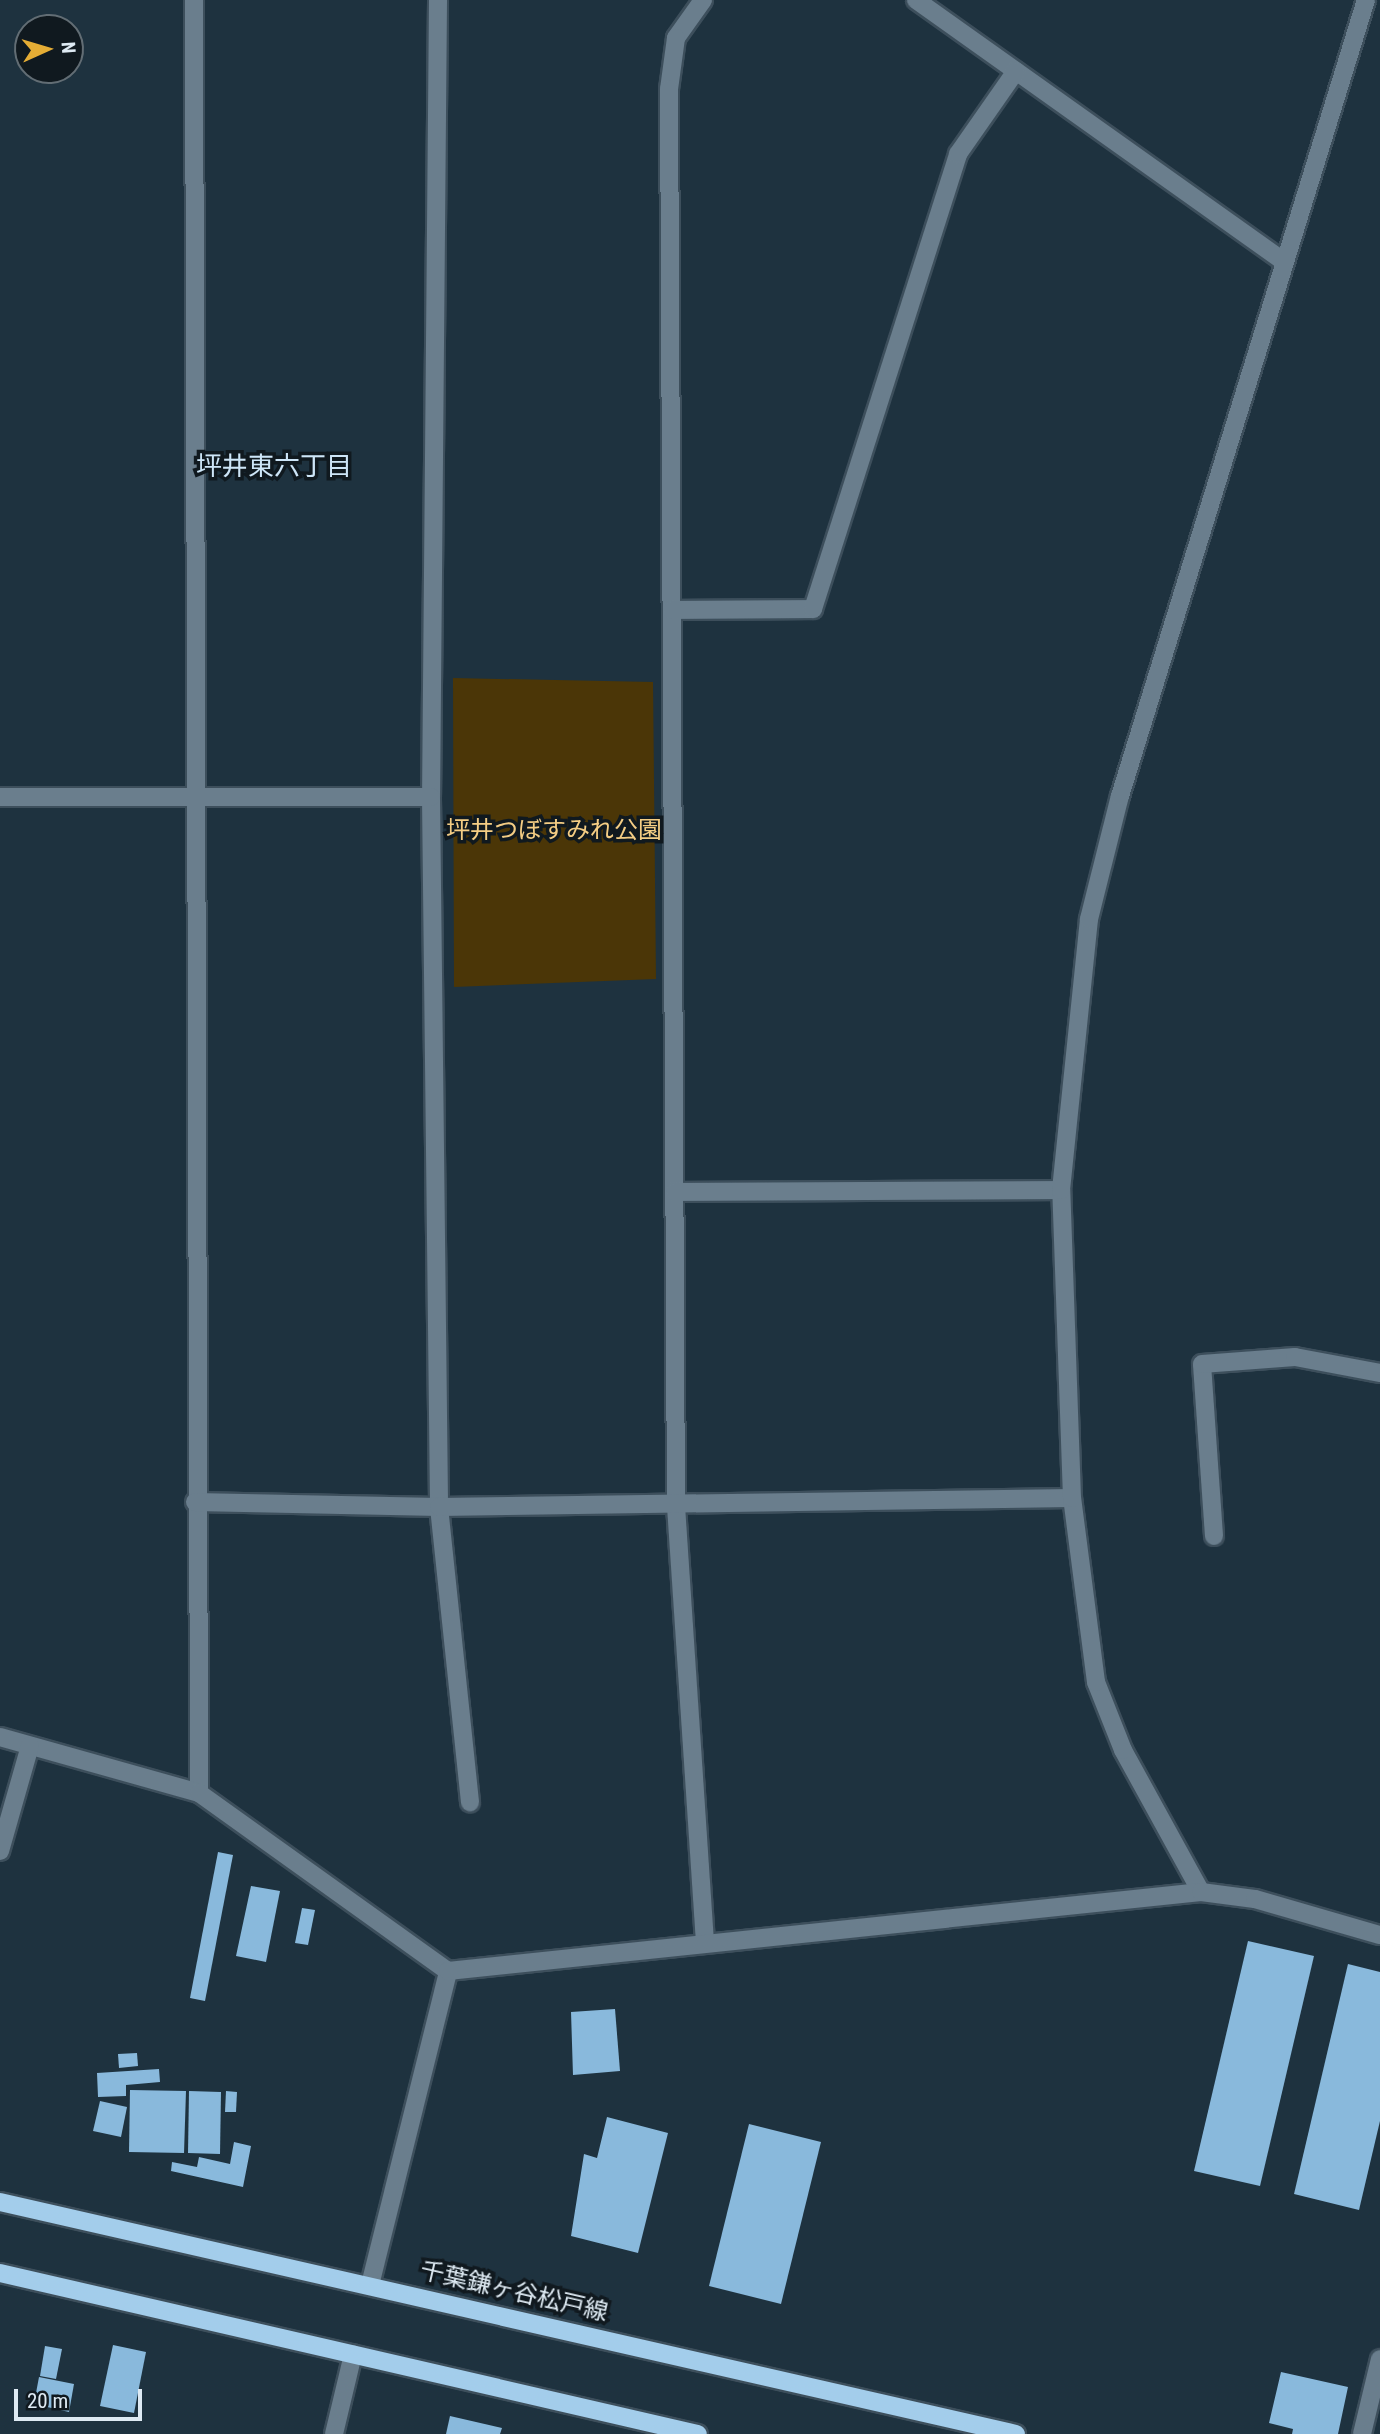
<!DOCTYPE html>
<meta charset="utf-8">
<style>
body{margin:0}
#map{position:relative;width:1380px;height:2434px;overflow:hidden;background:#1e323f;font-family:"Roboto Condensed","Noto Sans JP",sans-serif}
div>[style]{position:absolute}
.green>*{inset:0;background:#4b3607}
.building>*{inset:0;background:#89b9dc}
.roads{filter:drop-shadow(2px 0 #3d4f5c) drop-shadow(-2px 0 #3d4f5c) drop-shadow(0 2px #3d4f5c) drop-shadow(0 -2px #3d4f5c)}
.minor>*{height:18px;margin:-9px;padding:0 9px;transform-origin:9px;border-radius:9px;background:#6a7e8d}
.major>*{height:18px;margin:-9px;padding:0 9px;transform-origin:9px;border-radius:9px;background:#a3cdeb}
span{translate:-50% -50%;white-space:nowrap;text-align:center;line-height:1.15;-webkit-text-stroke:7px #10191f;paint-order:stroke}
.park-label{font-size:24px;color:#f4cd84}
.street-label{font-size:24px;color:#deeaf3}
.neighbourhood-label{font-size:26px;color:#cde5f7}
.north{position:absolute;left:14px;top:14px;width:70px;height:70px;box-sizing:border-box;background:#10191f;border:2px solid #626d74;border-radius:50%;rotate:86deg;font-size:19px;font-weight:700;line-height:28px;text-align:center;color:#deeaf3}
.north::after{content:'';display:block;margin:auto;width:24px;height:32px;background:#e5ad35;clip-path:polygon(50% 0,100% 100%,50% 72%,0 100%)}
.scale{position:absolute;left:14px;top:2389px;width:128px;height:32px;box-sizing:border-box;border:4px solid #deeaf3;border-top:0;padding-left:9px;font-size:21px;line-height:24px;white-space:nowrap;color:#deeaf3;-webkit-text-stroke:5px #10191f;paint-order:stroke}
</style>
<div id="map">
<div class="green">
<div style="clip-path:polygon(453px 678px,653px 682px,656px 979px,454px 987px)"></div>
</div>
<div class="building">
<div style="clip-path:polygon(218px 1852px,233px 1855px,205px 2001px,190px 1998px)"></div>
<div style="clip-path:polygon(251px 1886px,280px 1891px,266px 1962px,236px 1956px)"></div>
<div style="clip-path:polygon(302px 1908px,315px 1910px,308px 1945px,295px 1943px)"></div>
<div style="clip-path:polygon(1248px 1941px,1314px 1956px,1260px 2186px,1194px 2171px)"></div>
<div style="clip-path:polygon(1348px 1964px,1380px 1972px,1380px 2121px,1359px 2210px,1294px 2194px)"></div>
<div style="clip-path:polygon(615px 2009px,620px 2071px,573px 2075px,571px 2012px)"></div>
<div style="clip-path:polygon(137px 2053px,138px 2066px,119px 2068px,118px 2054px)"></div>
<div style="clip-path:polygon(159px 2069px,160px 2082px,126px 2085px,126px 2096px,98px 2097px,97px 2073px)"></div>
<div style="clip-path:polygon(130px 2090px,186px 2091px,184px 2153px,129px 2152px)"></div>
<div style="clip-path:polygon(189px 2091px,221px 2092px,220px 2154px,188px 2153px)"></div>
<div style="clip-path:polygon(226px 2091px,237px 2092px,236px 2112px,225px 2112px)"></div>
<div style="clip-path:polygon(100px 2101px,127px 2107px,121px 2137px,93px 2131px)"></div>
<div style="clip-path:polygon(607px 2117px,668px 2133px,638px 2253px,571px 2236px,584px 2154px,597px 2158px)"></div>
<div style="clip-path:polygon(749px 2124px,821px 2142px,781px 2304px,709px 2286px)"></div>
<div style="clip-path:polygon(234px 2142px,251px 2146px,243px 2187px,171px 2171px,172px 2162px,197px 2167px,199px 2157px,230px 2164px)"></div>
<div style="clip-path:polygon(113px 2345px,146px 2352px,134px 2413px,100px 2406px)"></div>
<div style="clip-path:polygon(45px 2346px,62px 2349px,56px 2379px,40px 2376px)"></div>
<div style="clip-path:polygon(1281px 2372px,1348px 2387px,1338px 2434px,1292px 2434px,1293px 2429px,1269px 2423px)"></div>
<div style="clip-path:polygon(39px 2377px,74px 2384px,69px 2412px,34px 2404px)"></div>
<div style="clip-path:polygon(450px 2416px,502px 2428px,500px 2434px,446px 2434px)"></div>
</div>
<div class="roads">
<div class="minor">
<div style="left:194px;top:0;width:1793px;rotate:89.84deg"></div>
<div style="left:438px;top:0;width:797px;rotate:90.5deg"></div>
<div style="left:431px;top:797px;width:710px;rotate:89.35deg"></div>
<div style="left:439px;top:1507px;width:297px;rotate:84deg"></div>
<div style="left:703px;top:0;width:47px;rotate:125.4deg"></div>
<div style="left:676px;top:38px;width:51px;rotate:97.8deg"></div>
<div style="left:669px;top:89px;width:1417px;rotate:89.72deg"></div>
<div style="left:676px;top:1506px;width:435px;rotate:86.2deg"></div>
<div style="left:916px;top:0;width:449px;rotate:35.4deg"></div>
<div style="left:672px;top:610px;width:141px;rotate:-0.4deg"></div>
<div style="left:813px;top:609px;width:478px;rotate:-72.3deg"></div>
<div style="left:958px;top:154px;width:101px;rotate:-55.1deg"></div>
<div style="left:0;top:797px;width:431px"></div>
<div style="left:675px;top:1192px;width:386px;rotate:-0.3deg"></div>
<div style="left:195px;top:1502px;width:244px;rotate:1.2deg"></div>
<div style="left:439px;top:1507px;width:633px;rotate:-0.81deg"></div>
<div style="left:1214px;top:1536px;width:172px;rotate:-94deg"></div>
<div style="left:1202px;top:1364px;width:93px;rotate:-4.3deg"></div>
<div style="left:1295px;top:1357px;width:86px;rotate:10.7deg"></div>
<div style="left:0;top:1737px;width:207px;rotate:15.7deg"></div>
<div style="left:199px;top:1793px;width:306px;rotate:35.6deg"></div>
<div style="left:0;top:1851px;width:109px;rotate:-74.1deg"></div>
<div style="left:1201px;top:1892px;width:162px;rotate:-118.8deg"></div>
<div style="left:1123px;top:1750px;width:73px;rotate:-111.7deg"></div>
<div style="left:1096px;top:1682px;width:186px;rotate:-97.4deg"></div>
<div style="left:1072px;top:1498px;width:308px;rotate:-92deg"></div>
<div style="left:1061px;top:1190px;width:272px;rotate:-84.1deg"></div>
<div style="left:1089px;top:919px;width:127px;rotate:-75.9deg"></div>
<div style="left:1120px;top:796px;width:833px;rotate:-72.83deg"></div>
<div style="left:370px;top:2285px;width:324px;rotate:-76deg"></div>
<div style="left:448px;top:1971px;width:757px;rotate:-5.99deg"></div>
<div style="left:1201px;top:1892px;width:54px;rotate:7.4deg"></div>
<div style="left:1255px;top:1899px;width:130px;rotate:16.1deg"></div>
<div style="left:334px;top:2434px;width:82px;rotate:-76.6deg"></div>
<div style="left:1362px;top:2434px;width:77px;rotate:-76.5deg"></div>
</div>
<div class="major">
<div style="left:0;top:2202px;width:1042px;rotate:12.86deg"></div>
<div style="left:0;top:2273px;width:716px;rotate:12.99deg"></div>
</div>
</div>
<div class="park-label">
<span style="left:554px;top:831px">坪井つぼすみれ公園</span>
</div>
<div class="street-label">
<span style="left:514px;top:2292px;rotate:13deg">千葉鎌ヶ谷松戸線</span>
</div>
<div class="neighbourhood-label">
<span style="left:274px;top:467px">坪井東六丁目</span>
</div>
<div class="north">N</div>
<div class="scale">20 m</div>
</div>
